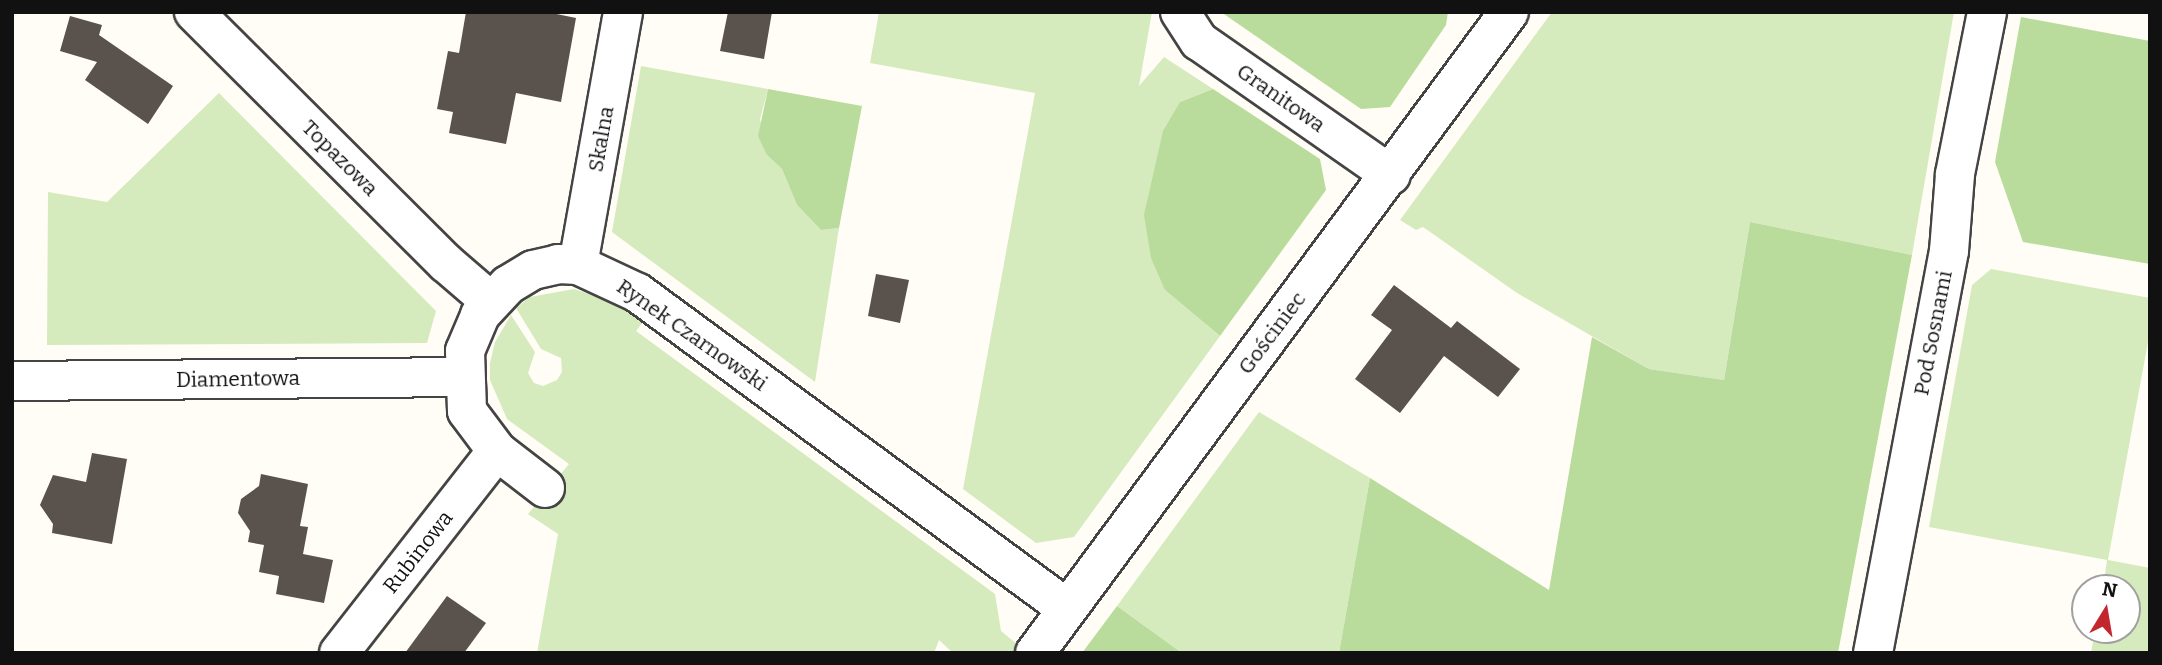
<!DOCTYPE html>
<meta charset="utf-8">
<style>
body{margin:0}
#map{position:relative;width:2162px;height:665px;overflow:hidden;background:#fffdf5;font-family:Bitter,serif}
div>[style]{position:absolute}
.green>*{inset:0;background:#d5ebbd}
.forest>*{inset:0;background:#b9dc9c}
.building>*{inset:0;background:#5a524d}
.roads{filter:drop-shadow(2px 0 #444) drop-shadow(-2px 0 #444) drop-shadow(0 2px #444) drop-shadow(0 -2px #444)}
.street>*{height:38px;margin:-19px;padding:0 19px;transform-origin:19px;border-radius:19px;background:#fff}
span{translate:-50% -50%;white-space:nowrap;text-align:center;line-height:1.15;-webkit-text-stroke:7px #fff;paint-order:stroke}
.street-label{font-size:21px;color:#111}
.frame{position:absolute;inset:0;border:14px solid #111;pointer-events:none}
.north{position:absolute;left:2071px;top:574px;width:70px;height:70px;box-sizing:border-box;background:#fff;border:2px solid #a0a0a0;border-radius:50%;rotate:11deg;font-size:19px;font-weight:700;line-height:28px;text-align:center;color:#111}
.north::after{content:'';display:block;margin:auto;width:24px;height:32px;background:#c4262e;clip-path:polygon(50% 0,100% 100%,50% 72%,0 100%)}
</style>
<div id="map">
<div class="green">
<div style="clip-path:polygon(879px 12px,1152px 12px,1139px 86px,1164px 57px,1213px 89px,1180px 102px,1165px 290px,1220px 336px,1074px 537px,1036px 543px,963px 489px,1035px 93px,870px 63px)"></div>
<div style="clip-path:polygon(1552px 12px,1954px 12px,1912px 255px,1750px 222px,1724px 380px,1649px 369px,1517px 293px,1423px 227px,1416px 230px,1400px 220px)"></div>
<div style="clip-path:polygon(641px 66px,768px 89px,760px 119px,767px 155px,782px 169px,797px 205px,821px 230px,839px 228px,815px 382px,612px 232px)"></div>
<div style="clip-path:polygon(219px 93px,436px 311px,427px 343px,47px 345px,48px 192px,107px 202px)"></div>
<div style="clip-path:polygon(1991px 269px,2150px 298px,2150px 331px,2108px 560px,2150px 568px,2150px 653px,2091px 653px,2095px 630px,2127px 630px,2127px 588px,2103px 588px,2107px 560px,1929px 527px,1972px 285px)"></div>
<div style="clip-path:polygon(574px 289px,611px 301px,643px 322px,636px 331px,995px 594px,1001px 631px,1018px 645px,1013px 653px,953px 653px,939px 640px,934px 653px,537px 653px,558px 534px,528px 514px,569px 464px,507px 419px,490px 380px,490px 363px,495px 342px,511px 315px,535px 352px,528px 373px,534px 383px,543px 386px,557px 380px,562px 372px,561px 358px,541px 349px,516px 308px,530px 297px)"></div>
<div style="clip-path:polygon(1259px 412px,1370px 478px,1339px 653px,1182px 653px,1117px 606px)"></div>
<div style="clip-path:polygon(12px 651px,302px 651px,301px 653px)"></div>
</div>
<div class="forest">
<div style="clip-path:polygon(1221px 12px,1448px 12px,1446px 25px,1390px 107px,1361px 109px)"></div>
<div style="clip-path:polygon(2021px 17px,2150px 41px,2150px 264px,2023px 242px,1995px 162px)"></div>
<div style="clip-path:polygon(768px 89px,862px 106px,839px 228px,821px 230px,797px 205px,782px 169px,767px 155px,758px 136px)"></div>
<div style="clip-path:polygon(1213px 89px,1320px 159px,1326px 190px,1220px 336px,1165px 290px,1151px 258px,1144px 215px,1163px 131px,1180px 102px)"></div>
<div style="clip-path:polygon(1750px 222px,1912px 255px,1838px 653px,1339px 653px,1370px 478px,1549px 590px,1592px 337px,1649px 369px,1724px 380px)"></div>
<div style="clip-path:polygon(1117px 606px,1182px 653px,1082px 653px)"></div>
</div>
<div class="building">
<div style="clip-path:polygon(466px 12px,547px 12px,576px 18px,561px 102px,516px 93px,506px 144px,449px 133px,453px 112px,437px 109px,448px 51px,459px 53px)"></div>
<div style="clip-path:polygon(728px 12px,772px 12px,764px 59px,720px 51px)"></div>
<div style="clip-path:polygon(70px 16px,102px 25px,99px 35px,173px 86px,148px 124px,85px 80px,97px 62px,60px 51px)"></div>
<div style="clip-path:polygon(876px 274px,909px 280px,900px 323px,868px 316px)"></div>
<div style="clip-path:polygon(1394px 285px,1451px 328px,1457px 321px,1520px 369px,1498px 397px,1444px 356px,1400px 413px,1355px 379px,1392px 330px,1371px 315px)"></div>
<div style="clip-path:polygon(92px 453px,127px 459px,112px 544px,52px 533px,53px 524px,40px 505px,53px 475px,86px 482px)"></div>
<div style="clip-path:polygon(261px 474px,308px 484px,300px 526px,308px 527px,303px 554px,333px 560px,324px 603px,276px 594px,279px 576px,259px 572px,264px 545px,248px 542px,250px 531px,238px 513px,241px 499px,259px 486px)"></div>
<div style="clip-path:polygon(447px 596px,486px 623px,464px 653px,405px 653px)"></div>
</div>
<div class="roads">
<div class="street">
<div style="left:194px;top:12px;width:356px;rotate:44.9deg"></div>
<div style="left:446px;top:263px;width:57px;rotate:40.7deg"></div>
<div style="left:1180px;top:12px;width:35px;rotate:57deg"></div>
<div style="left:1199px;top:41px;width:234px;rotate:34.9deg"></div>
<div style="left:578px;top:265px;width:257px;rotate:-79.9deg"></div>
<div style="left:12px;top:381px;width:451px;rotate:-0.5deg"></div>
<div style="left:545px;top:488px;width:61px;rotate:-142.4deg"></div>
<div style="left:497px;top:451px;width:50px;rotate:-126.9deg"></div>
<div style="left:467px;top:411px;width:60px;rotate:-91.9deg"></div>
<div style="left:465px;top:351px;width:39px;rotate:-67deg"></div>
<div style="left:480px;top:315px;width:41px;rotate:-47deg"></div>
<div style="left:508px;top:285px;width:29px;rotate:-31deg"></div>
<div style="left:533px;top:270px;width:26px;rotate:-13deg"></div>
<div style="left:558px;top:264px;width:20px;rotate:3deg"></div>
<div style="left:578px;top:265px;width:66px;rotate:25deg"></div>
<div style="left:638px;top:293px;width:530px;rotate:36.33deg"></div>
<div style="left:339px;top:653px;width:256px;rotate:-52deg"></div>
<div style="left:1035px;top:653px;width:797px;rotate:-53.52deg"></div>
<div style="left:1873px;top:653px;width:409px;rotate:-79.3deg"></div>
<div style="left:1949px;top:251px;width:77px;rotate:-85.5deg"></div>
<div style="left:1955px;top:174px;width:165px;rotate:-78.8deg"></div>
</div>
</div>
<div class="street-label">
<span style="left:1281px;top:98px;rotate:35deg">Granitowa</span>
<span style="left:601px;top:139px;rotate:-80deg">Skalna</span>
<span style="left:340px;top:158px;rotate:45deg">Topazowa</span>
<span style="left:1272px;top:333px;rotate:-53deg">Gościniec</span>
<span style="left:1933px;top:333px;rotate:-79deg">Pod Sosnami</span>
<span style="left:692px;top:335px;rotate:35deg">Rynek Czarnowski</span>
<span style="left:238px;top:379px;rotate:-1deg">Diamentowa</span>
<span style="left:418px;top:552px;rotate:-52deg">Rubinowa</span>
</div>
<div class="frame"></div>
<div class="north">N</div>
</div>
